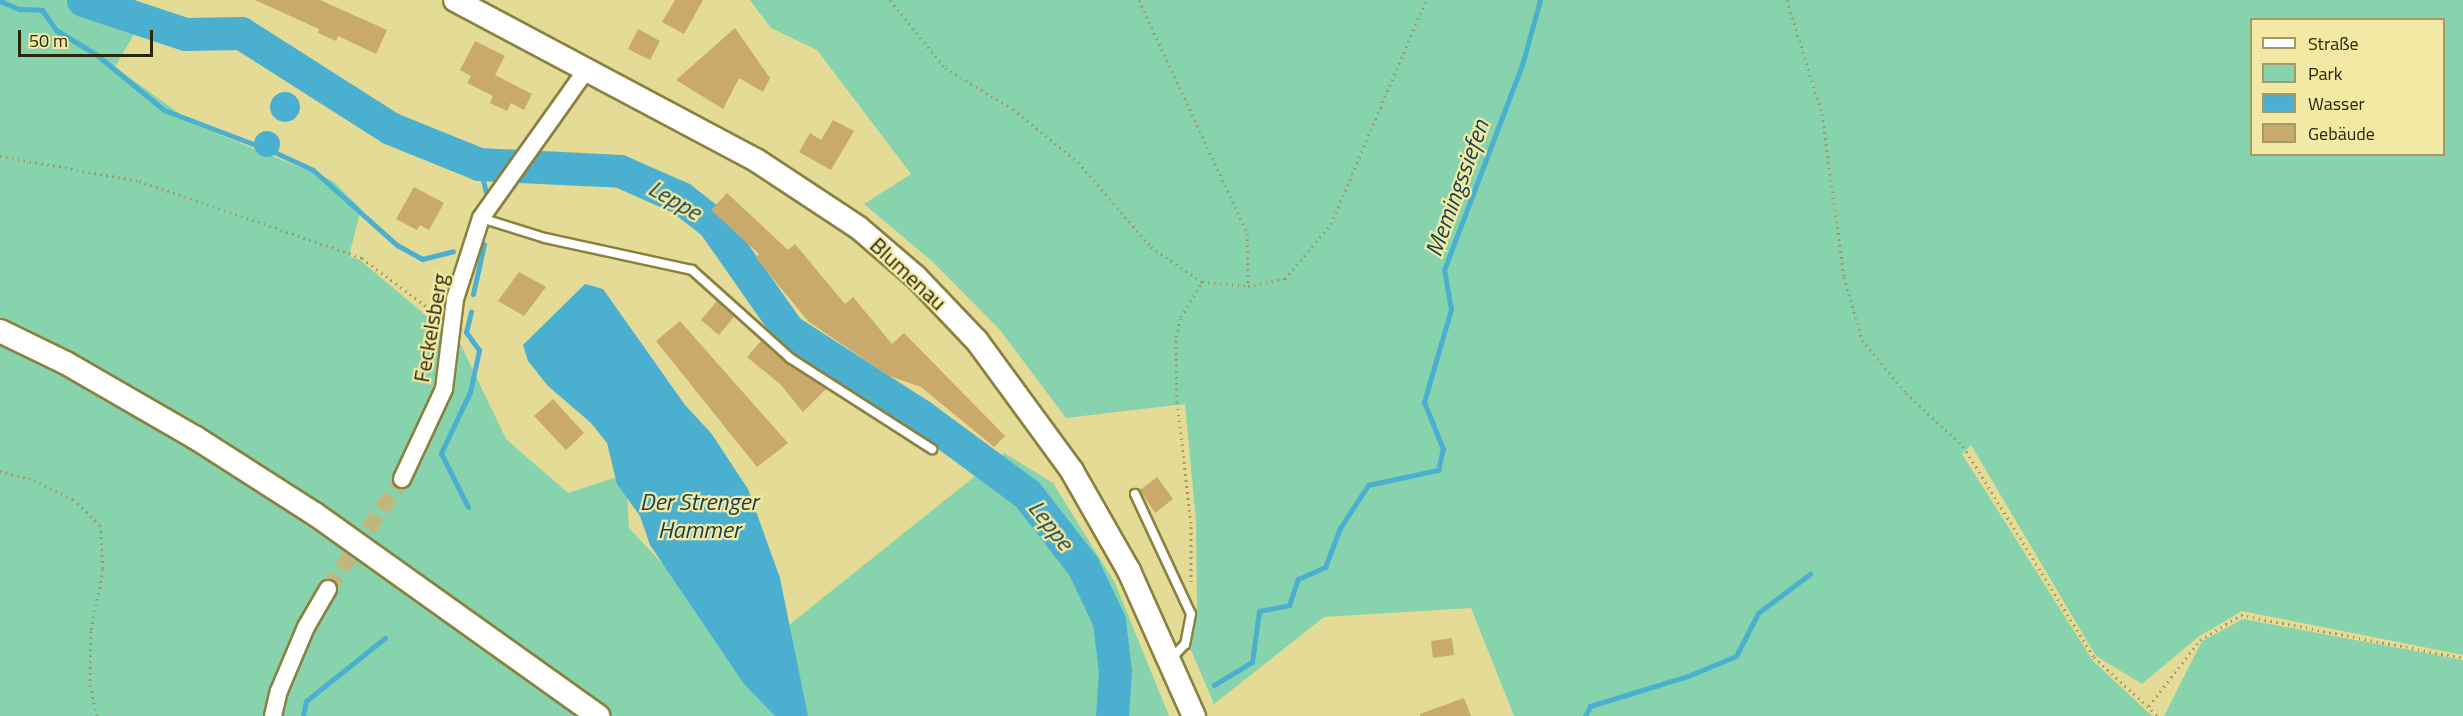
<!DOCTYPE html>
<meta charset="utf-8">
<style>
body{margin:0}
#map{position:relative;width:2463px;height:716px;overflow:hidden;background:#e4db97;font-family:"Titillium Web",sans-serif}
div>[style]{position:absolute}
.green>*{inset:0;background:#86d3ad}
.water>*{inset:0;background:#4bb0cf}
.round{border-radius:50%}
.stream>*{height:5px;margin:-2.5px;padding:0 2.5px;transform-origin:2.5px;border-radius:2.5px;background:#4bb0cf}
.river>*{height:33px;margin:-16.5px;padding:0 16.5px;transform-origin:16.5px;border-radius:16.5px;background:#4bb0cf}
.building>*{inset:0;background:#caa96c}
.minor-tunnel>*{height:16px;margin-top:-8px;transform-origin:0;background:repeating-linear-gradient(90deg,#bfb77b 0 16px,transparent 0 24px)}
.path>*{height:3px;margin-top:-1.5px;transform-origin:0;background:repeating-linear-gradient(90deg,#9f9863 0 1.5px,transparent 0 6px)}
.roads{filter:drop-shadow(2px 0 #8a813f) drop-shadow(-2px 0 #8a813f) drop-shadow(0 2px #8a813f) drop-shadow(0 -2px #8a813f)}
.service>*{height:8px;margin:-4px;padding:0 4px;transform-origin:4px;border-radius:4px;background:#fff}
.minor>*{height:16px;margin:-8px;padding:0 8px;transform-origin:8px;border-radius:8px;background:#fff}
.secondary>*{height:22px;margin:-11px;padding:0 11px;transform-origin:11px;border-radius:11px;background:#fff}
span{translate:-50% -50%;white-space:nowrap;text-align:center;line-height:1.15;-webkit-text-stroke:4.5px #f1e9a4;paint-order:stroke}
.street-label{font-size:22px;color:#2b270b}
.water-label{font-size:24px;color:#123f4d;font-style:italic}
.legend{position:absolute;left:2250px;top:18px;width:195px;height:138px;box-sizing:border-box;background:#f1e9a4;border:2px solid #a29b67;margin:0;padding:8px 10px;list-style:none;font-size:18px;color:#2b270b}
.legend li{display:flex;align-items:center;gap:12px;height:30px}
.legend b{width:30px;border:2px solid #a29b67}
.scale{position:absolute;left:18px;top:30px;width:135px;height:27px;box-sizing:border-box;border:3px solid #2b270b;border-top:0;padding-left:8px;font-size:18px;line-height:21px;white-space:nowrap;color:#2b270b;-webkit-text-stroke:4px #f1e9a4;paint-order:stroke}
</style>
<div id="map">
<div class="green">
<div style="clip-path:polygon(0 0,95px 0,137px 29px,115px 67px,194px 124px,333px 181px,361px 209px,349px 256px,360px 260px,461px 345px,506px 439px,568px 493px,626px 474px,629px 528px,721px 626px,780px 716px,0 716px)"></div>
<div style="clip-path:polygon(evenodd,750px 0,2463px 0,2463px 655px,2242px 611px,2198px 637px,2142px 684px,2096px 656px,1971px 445px,1962px 454px,2093px 661px,2152px 716px,1514px 716px,1471px 608px,1324px 617px,1214px 704px,1191px 650px,1197px 615px,1196px 521px,1185px 404px,1066px 418px,1000px 330px,933px 262px,864px 204px,911px 174px,817px 50px,771px 28px,750px 0,2252px 20px,2444px 20px,2444px 154px,2252px 154px,2252px 20px)"></div>
<div style="clip-path:polygon(1004px 453px,1053px 483px,1115px 583px,1169px 716px,782px 716px,784px 629px)"></div>
<div style="clip-path:polygon(2243px 619px,2463px 660px,2463px 716px,2164px 716px,2202px 641px)"></div>
</div>
<div class="water">
<div class="round" style="left:270px;top:92px;width:30px;height:30px"></div>
<div class="round" style="left:254px;top:131px;width:26px;height:26px"></div>
<div style="clip-path:polygon(585px 284px,603px 289px,685px 405px,711px 433px,748px 489px,780px 578px,808px 716px,775px 716px,744px 684px,650px 545px,640px 516px,617px 484px,607px 443px,591px 423px,548px 386px,528px 361px,523px 345px)"></div>
</div>
<div class="stream">
<div style="left:0;top:1px;width:21px;rotate:23deg"></div>
<div style="left:19px;top:9px;width:23px;rotate:2deg"></div>
<div style="left:42px;top:10px;width:24px;rotate:55deg"></div>
<div style="left:56px;top:30px;width:48px;rotate:31.4deg"></div>
<div style="left:97px;top:55px;width:87px;rotate:39.4deg"></div>
<div style="left:164px;top:110px;width:104px;rotate:20.9deg"></div>
<div style="left:270px;top:150px;width:47px;rotate:24.9deg"></div>
<div style="left:313px;top:170px;width:113px;rotate:41.8deg"></div>
<div style="left:397px;top:245px;width:29px;rotate:29deg"></div>
<div style="left:422px;top:259px;width:32px;rotate:-14deg"></div>
<div style="left:479px;top:164px;width:30px;rotate:76deg"></div>
<div style="left:473px;top:294px;width:51px;rotate:-77.6deg"></div>
<div style="left:468px;top:507px;width:60px;rotate:-116.6deg"></div>
<div style="left:441px;top:453px;width:68px;rotate:-64.6deg"></div>
<div style="left:470px;top:392px;width:43px;rotate:-77.9deg"></div>
<div style="left:479px;top:350px;width:22px;rotate:-126deg"></div>
<div style="left:466px;top:332px;width:21px;rotate:-76deg"></div>
<div style="left:1214px;top:685px;width:44px;rotate:-31.2deg"></div>
<div style="left:1252px;top:662px;width:51px;rotate:-82.2deg"></div>
<div style="left:1259px;top:611px;width:31px;rotate:-11deg"></div>
<div style="left:1289px;top:605px;width:28px;rotate:-71deg"></div>
<div style="left:1298px;top:579px;width:30px;rotate:-24deg"></div>
<div style="left:1325px;top:567px;width:42px;rotate:-69deg"></div>
<div style="left:1340px;top:528px;width:51px;rotate:-56.9deg"></div>
<div style="left:1368px;top:485px;width:72px;rotate:-12.1deg"></div>
<div style="left:1438px;top:470px;width:22px;rotate:-77deg"></div>
<div style="left:1443px;top:449px;width:51px;rotate:-112deg"></div>
<div style="left:1424px;top:402px;width:97px;rotate:-73.8deg"></div>
<div style="left:1451px;top:309px;width:40px;rotate:-100deg"></div>
<div style="left:1444px;top:270px;width:219px;rotate:-69.2deg"></div>
<div style="left:1522px;top:65px;width:67px;rotate:-74.5deg"></div>
<div style="left:303px;top:716px;width:15px;rotate:-79deg"></div>
<div style="left:306px;top:701px;width:101px;rotate:-38.6deg"></div>
<div style="left:1585px;top:716px;width:11px;rotate:-63deg"></div>
<div style="left:1590px;top:706px;width:102px;rotate:-17deg"></div>
<div style="left:1688px;top:676px;width:52px;rotate:-22.6deg"></div>
<div style="left:1736px;top:656px;width:48px;rotate:-62.9deg"></div>
<div style="left:1758px;top:613px;width:65px;rotate:-36.9deg"></div>
</div>
<div class="river">
<div style="left:83px;top:0;width:108px;rotate:18.4deg"></div>
<div style="left:185px;top:34px;width:56px;rotate:-1deg"></div>
<div style="left:241px;top:33px;width:177px;rotate:32.5deg"></div>
<div style="left:390px;top:128px;width:96px;rotate:22deg"></div>
<div style="left:479px;top:164px;width:141px;rotate:2.8deg"></div>
<div style="left:620px;top:171px;width:67px;rotate:23.9deg"></div>
<div style="left:681px;top:198px;width:41px;rotate:38deg"></div>
<div style="left:713px;top:223px;width:131px;rotate:55deg"></div>
<div style="left:788px;top:330px;width:157px;rotate:32.8deg"></div>
<div style="left:920px;top:415px;width:133px;rotate:36.4deg"></div>
<div style="left:1027px;top:494px;width:91px;rotate:52.1deg"></div>
<div style="left:1083px;top:566px;width:61px;rotate:64.7deg"></div>
<div style="left:1109px;top:621px;width:51px;rotate:83.3deg"></div>
<div style="left:1115px;top:672px;width:44px;rotate:93.9deg"></div>
</div>
<div class="building">
<div style="clip-path:polygon(255px 0,320px 0,387px 30px,376px 54px,338px 36px,336px 41px,318px 33px,319px 29px)"></div>
<div style="clip-path:polygon(675px 0,703px 0,684px 34px,662px 22px)"></div>
<div style="clip-path:polygon(735px 28px,770px 78px,763px 92px,739px 78px,723px 109px,676px 80px)"></div>
<div style="clip-path:polygon(638px 29px,660px 41px,650px 60px,628px 49px)"></div>
<div style="clip-path:polygon(475px 41px,505px 56px,495px 75px,532px 94px,524px 110px,511px 103px,507px 111px,490px 103px,493px 96px,467px 83px,471px 76px,460px 70px)"></div>
<div style="clip-path:polygon(833px 120px,854px 131px,831px 170px,799px 152px,810px 133px,821px 140px)"></div>
<div style="clip-path:polygon(414px 187px,444px 203px,429px 230px,420px 225px,417px 230px,396px 219px)"></div>
<div style="clip-path:polygon(727px 193px,788px 250px,795px 244px,845px 304px,853px 297px,892px 344px,904px 333px,1005px 436px,994px 447px,921px 387px,889px 376px,809px 322px,756px 258px,759px 254px,711px 210px)"></div>
<div style="clip-path:polygon(519px 272px,546px 287px,524px 316px,498px 301px)"></div>
<div style="clip-path:polygon(717px 301px,734px 317px,719px 335px,701px 320px)"></div>
<div style="clip-path:polygon(680px 321px,788px 443px,757px 467px,656px 341px)"></div>
<div style="clip-path:polygon(761px 341px,786px 363px,826px 389px,803px 412px,780px 384px,747px 357px)"></div>
<div style="clip-path:polygon(553px 399px,584px 433px,566px 450px,534px 416px)"></div>
<div style="clip-path:polygon(1157px 477px,1173px 499px,1155px 513px,1140px 490px)"></div>
<div style="clip-path:polygon(1452px 638px,1454px 655px,1433px 658px,1431px 641px)"></div>
<div style="clip-path:polygon(1464px 698px,1471px 716px,1420px 716px,1420px 714px)"></div>
</div>
<div class="minor-tunnel">
<div style="left:328px;top:589px;width:133px;rotate:-56.1deg"></div>
</div>
<div class="path">
<div style="left:890px;top:0;width:87px;rotate:51deg"></div>
<div style="left:945px;top:68px;width:79px;rotate:31.1deg"></div>
<div style="left:1013px;top:109px;width:84px;rotate:39.2deg"></div>
<div style="left:1078px;top:162px;width:112px;rotate:49.3deg"></div>
<div style="left:1151px;top:247px;width:62px;rotate:34.5deg"></div>
<div style="left:1202px;top:282px;width:46px;rotate:5deg"></div>
<div style="left:1248px;top:286px;width:38px;rotate:-11deg"></div>
<div style="left:1285px;top:279px;width:72px;rotate:-50.1deg"></div>
<div style="left:1331px;top:224px;width:243px;rotate:-67deg"></div>
<div style="left:1139px;top:0;width:257px;rotate:65.1deg"></div>
<div style="left:1247px;top:233px;width:53px;rotate:88.9deg"></div>
<div style="left:1787px;top:0;width:119px;rotate:72.9deg"></div>
<div style="left:1822px;top:114px;width:164px;rotate:82.3deg"></div>
<div style="left:1844px;top:277px;width:66px;rotate:74.1deg"></div>
<div style="left:1862px;top:340px;width:69px;rotate:50.3deg"></div>
<div style="left:1906px;top:393px;width:78px;rotate:42.9deg"></div>
<div style="left:1963px;top:446px;width:248px;rotate:58.2deg"></div>
<div style="left:2094px;top:657px;width:87px;rotate:42.7deg"></div>
<div style="left:0;top:156px;width:141px;rotate:10.2deg"></div>
<div style="left:139px;top:181px;width:236px;rotate:19deg"></div>
<div style="left:362px;top:258px;width:91px;rotate:37deg"></div>
<div style="left:0;top:471px;width:35px;rotate:15deg"></div>
<div style="left:34px;top:480px;width:43px;rotate:26deg"></div>
<div style="left:73px;top:499px;width:37px;rotate:44deg"></div>
<div style="left:100px;top:525px;width:44px;rotate:86.1deg"></div>
<div style="left:103px;top:569px;width:63px;rotate:101deg"></div>
<div style="left:91px;top:631px;width:54px;rotate:91.1deg"></div>
<div style="left:90px;top:685px;width:32px;rotate:77deg"></div>
<div style="left:1191px;top:582px;width:59px;rotate:-90deg"></div>
<div style="left:1191px;top:523px;width:122px;rotate:-96.6deg"></div>
<div style="left:1177px;top:402px;width:65px;rotate:-90.9deg"></div>
<div style="left:1176px;top:337px;width:21px;rotate:-76deg"></div>
<div style="left:1181px;top:317px;width:41px;rotate:-59deg"></div>
<div style="left:2149px;top:706px;width:83px;rotate:-52.3deg"></div>
<div style="left:2200px;top:640px;width:48px;rotate:-31.4deg"></div>
<div style="left:2241px;top:615px;width:226px;rotate:11deg"></div>
</div>
<div class="roads">
<div class="service">
<div style="left:481px;top:218px;width:67px;rotate:17.4deg"></div>
<div style="left:545px;top:238px;width:150px;rotate:12.3deg"></div>
<div style="left:692px;top:270px;width:132px;rotate:41.9deg"></div>
<div style="left:790px;top:358px;width:169px;rotate:32.7deg"></div>
<div style="left:1135px;top:494px;width:132px;rotate:65deg"></div>
<div style="left:1191px;top:614px;width:31px;rotate:101deg"></div>
<div style="left:1185px;top:644px;width:22px;rotate:133deg"></div>
</div>
<div class="minor">
<div style="left:402px;top:479px;width:99px;rotate:-65deg"></div>
<div style="left:444px;top:389px;width:91px;rotate:-83deg"></div>
<div style="left:455px;top:299px;width:85px;rotate:-72.2deg"></div>
<div style="left:481px;top:218px;width:183px;rotate:-54.6deg"></div>
<div style="left:273px;top:716px;width:26px;rotate:-77deg"></div>
<div style="left:279px;top:691px;width:69px;rotate:-67.1deg"></div>
<div style="left:306px;top:627px;width:44px;rotate:-59.9deg"></div>
</div>
<div class="secondary">
<div style="left:455px;top:0;width:341px;rotate:28deg"></div>
<div style="left:756px;top:160px;width:123px;rotate:33.4deg"></div>
<div style="left:859px;top:228px;width:75px;rotate:40.7deg"></div>
<div style="left:916px;top:277px;width:88px;rotate:46.4deg"></div>
<div style="left:977px;top:341px;width:161px;rotate:53.8deg"></div>
<div style="left:1072px;top:471px;width:115px;rotate:60.3deg"></div>
<div style="left:1129px;top:571px;width:159px;rotate:65.9deg"></div>
<div style="left:0;top:331px;width:73px;rotate:25.9deg"></div>
<div style="left:66px;top:363px;width:150px;rotate:30deg"></div>
<div style="left:196px;top:438px;width:141px;rotate:32.6deg"></div>
<div style="left:315px;top:514px;width:348px;rotate:35.5deg"></div>
</div>
</div>
<div class="street-label">
<span style="left:908px;top:274px;rotate:43deg">Blumenau</span>
<span style="left:431px;top:328px;rotate:-80deg">Feckelsberg</span>
</div>
<div class="water-label">
<span style="left:1457px;top:188px;rotate:-70deg">Memingssiefen</span>
<span style="left:675px;top:200px;rotate:30deg">Leppe</span>
<span style="left:699px;top:516px">Der Strenger<br>Hammer</span>
<span style="left:1051px;top:525px;rotate:52deg">Leppe</span>
</div>
<ul class="legend">
<li><b style="height:8px;background:#fff"></b>Straße</li>
<li><b style="height:16px;background:#86d3ad"></b>Park</li>
<li><b style="height:16px;background:#4bb0cf"></b>Wasser</li>
<li><b style="height:16px;background:#caa96c"></b>Gebäude</li>
</ul>
<div class="scale">50 m</div>
</div>
